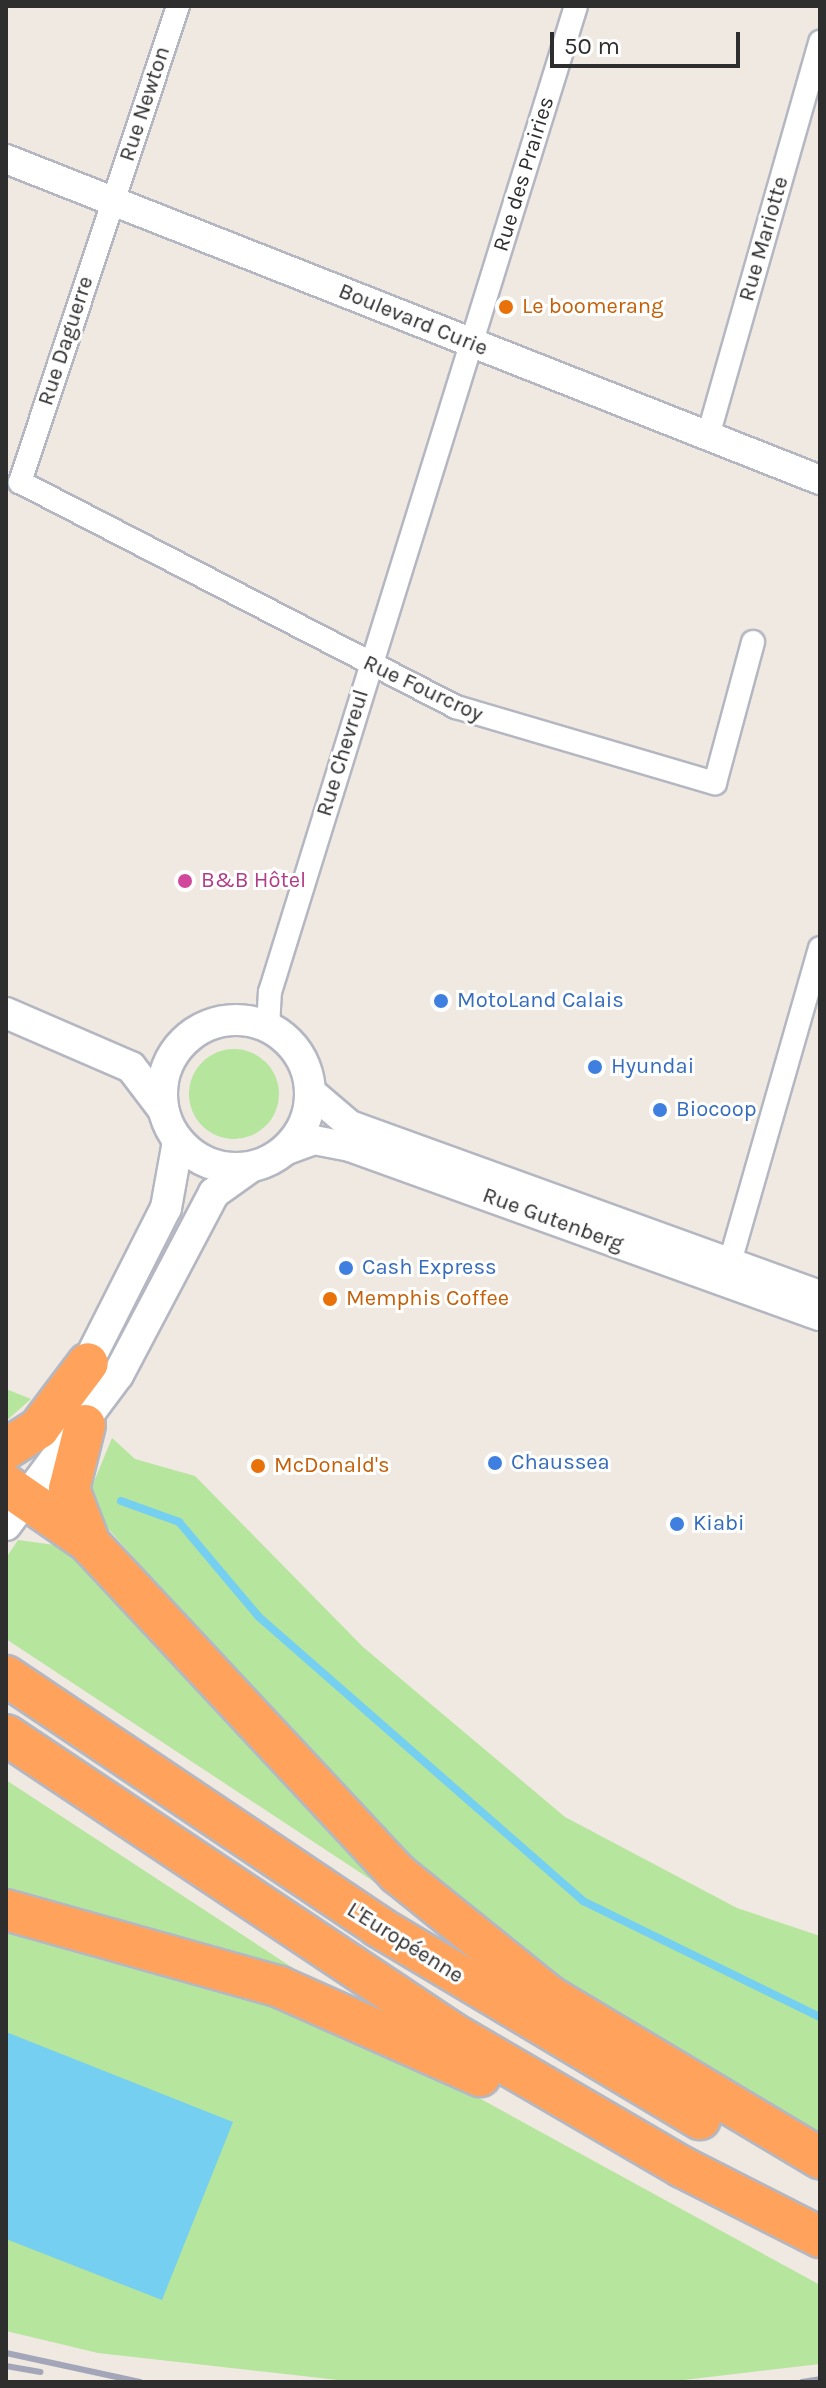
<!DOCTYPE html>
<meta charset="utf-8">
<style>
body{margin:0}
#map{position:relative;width:826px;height:2388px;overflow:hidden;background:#efe9e1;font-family:Karla,sans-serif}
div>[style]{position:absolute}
.green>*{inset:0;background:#b6e59e}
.round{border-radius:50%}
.water>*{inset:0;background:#75cff0}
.stream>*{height:8px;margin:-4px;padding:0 4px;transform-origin:4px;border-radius:4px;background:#75cff0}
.roads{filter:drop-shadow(2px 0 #b4b7c1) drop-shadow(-2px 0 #b4b7c1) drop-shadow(0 2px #b4b7c1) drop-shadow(0 -2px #b4b7c1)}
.minor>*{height:22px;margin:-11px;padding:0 11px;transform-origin:11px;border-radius:11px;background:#fff}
.tertiary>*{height:28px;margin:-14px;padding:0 14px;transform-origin:14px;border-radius:14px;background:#fff}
.secondary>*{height:30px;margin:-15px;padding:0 15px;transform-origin:15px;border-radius:15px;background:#fff}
.secondary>.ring{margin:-15px;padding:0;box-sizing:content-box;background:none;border:30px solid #fff;border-radius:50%}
.motorway>*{height:40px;margin:-20px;padding:0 20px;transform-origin:20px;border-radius:20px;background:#ffa35c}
.rail>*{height:6px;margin:-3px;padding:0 3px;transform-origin:3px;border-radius:3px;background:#a3a6b8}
.dots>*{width:22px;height:22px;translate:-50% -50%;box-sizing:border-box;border:4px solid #fff;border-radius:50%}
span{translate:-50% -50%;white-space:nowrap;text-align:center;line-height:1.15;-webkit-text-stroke:6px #fff;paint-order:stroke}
.street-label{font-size:22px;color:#2e2e2e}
.food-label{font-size:22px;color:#c56008}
.left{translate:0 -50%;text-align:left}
.hotel-label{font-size:22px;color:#b23c85}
.shop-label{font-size:22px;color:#366cbe}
.frame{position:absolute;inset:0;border:8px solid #2e2e2e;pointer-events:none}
.scale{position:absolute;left:550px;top:32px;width:190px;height:36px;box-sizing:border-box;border:4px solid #2e2e2e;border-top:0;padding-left:10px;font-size:24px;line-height:28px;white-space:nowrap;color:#2e2e2e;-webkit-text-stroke:6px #fff;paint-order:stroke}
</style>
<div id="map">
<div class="green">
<div class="round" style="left:189px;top:1049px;width:90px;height:90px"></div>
<div style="clip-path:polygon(6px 1389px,31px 1399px,6px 1421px)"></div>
<div style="clip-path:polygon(112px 1438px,135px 1459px,195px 1476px,363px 1647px,565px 1817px,737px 1908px,820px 1936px,820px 2135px,513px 1949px,372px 1825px,95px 1514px,91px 1489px)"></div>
<div style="clip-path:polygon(18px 1540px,55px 1545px,83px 1563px,435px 1922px,6px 1639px,6px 1558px)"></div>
<div style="clip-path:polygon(6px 1780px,325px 1989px,428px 2070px,820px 2285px,820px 2364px,667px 2382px,356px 2382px,98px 2353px,6px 2331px)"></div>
</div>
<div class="water">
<div style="clip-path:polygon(6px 2032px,233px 2122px,162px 2300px,6px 2239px)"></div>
</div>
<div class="stream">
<div style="left:121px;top:1501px;width:62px;rotate:19.9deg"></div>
<div style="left:179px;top:1522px;width:124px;rotate:49.9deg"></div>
<div style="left:259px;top:1617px;width:431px;rotate:41.2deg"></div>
<div style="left:583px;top:1901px;width:264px;rotate:26.1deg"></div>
</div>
<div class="roads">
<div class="minor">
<div style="left:178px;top:6px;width:502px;rotate:108.36deg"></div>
<div style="left:20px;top:482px;width:491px;rotate:27.3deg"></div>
<div style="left:456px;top:707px;width:270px;rotate:16.4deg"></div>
<div style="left:715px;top:783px;width:146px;rotate:-74.9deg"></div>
<div style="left:708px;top:436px;width:410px;rotate:-74.1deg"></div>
<div style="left:268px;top:1028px;width:36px;rotate:-87deg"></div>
<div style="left:270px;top:992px;width:1032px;rotate:-72.76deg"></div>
<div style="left:726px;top:1276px;width:341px;rotate:-74deg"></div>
</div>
<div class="tertiary">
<div style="left:6px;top:159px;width:875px;rotate:21.52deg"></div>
<div style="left:310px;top:1091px;width:52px;rotate:40.4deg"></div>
<div style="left:350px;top:1125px;width:500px;rotate:19.9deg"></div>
<div style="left:284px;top:1151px;width:32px;rotate:-20deg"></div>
<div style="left:314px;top:1140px;width:37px;rotate:11deg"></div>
<div style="left:350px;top:1147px;width:499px;rotate:19.8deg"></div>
</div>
<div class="secondary">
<div style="left:6px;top:1013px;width:136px;rotate:23.4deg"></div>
<div style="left:131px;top:1067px;width:53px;rotate:52.7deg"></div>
<div class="ring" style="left:162px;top:1020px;width:118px;height:118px"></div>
<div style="left:79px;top:1380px;width:193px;rotate:-63.2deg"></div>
<div style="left:166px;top:1208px;width:68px;rotate:-79.8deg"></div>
<div style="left:6px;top:1525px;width:187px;rotate:-53.3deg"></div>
<div style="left:118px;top:1375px;width:206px;rotate:-62.2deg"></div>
<div style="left:214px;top:1193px;width:43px;rotate:-35.5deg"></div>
</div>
<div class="motorway">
<div style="left:85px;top:1425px;width:66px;rotate:104deg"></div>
<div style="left:69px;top:1489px;width:59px;rotate:69.1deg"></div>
<div style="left:90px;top:1544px;width:451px;rotate:47deg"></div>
<div style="left:398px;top:1874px;width:194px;rotate:38.9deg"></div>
<div style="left:549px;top:1996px;width:316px;rotate:30.9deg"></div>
<div style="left:6px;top:1449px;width:39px;rotate:-32deg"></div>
<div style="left:39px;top:1428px;width:81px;rotate:-53deg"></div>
<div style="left:6px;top:1485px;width:98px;rotate:34.7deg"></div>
<div style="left:6px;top:1676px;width:450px;rotate:33.9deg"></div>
<div style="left:379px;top:1927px;width:374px;rotate:30.9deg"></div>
<div style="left:6px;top:1735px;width:535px;rotate:33.72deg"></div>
<div style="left:451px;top:2032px;width:268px;rotate:30.3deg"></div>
<div style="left:682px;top:2167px;width:155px;rotate:26.9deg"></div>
<div style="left:6px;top:1910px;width:285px;rotate:15.7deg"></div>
<div style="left:280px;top:1987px;width:219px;rotate:24deg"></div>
</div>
</div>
<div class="rail">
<div style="left:6px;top:2353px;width:137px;rotate:12.2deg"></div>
<div style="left:6px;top:2366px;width:35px;rotate:10deg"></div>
<div style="left:802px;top:2382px;width:18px;rotate:-9deg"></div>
</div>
<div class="dots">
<div style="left:506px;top:307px;background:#e8710a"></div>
<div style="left:185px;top:881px;background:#d1479c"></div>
<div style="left:441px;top:1001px;background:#3f7fe0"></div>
<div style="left:595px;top:1067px;background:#3f7fe0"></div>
<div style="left:660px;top:1110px;background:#3f7fe0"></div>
<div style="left:346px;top:1268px;background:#3f7fe0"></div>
<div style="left:330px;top:1299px;background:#e8710a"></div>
<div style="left:495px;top:1463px;background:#3f7fe0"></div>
<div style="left:258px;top:1466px;background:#e8710a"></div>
<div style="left:677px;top:1524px;background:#3f7fe0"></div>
</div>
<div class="street-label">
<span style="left:145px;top:104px;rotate:-72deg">Rue Newton</span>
<span style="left:524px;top:174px;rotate:-73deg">Rue des Prairies</span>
<span style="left:764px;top:239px;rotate:-74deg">Rue Mariotte</span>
<span style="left:413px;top:320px;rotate:22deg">Boulevard Curie</span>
<span style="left:66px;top:341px;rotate:-72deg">Rue Daguerre</span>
<span style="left:423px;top:689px;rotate:25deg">Rue Fourcroy</span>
<span style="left:343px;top:753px;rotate:-73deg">Rue Chevreul</span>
<span style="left:553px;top:1220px;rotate:20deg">Rue Gutenberg</span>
<span style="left:405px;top:1943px;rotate:32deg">L'Européenne</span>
</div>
<div class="food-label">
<span class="left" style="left:522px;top:307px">Le boomerang</span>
<span class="left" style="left:346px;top:1299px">Memphis Coffee</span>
<span class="left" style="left:274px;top:1466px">McDonald's</span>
</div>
<div class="hotel-label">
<span class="left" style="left:201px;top:881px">B&amp;B Hôtel</span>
</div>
<div class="shop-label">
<span class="left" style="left:457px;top:1001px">MotoLand Calais</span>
<span class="left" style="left:611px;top:1067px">Hyundai</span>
<span class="left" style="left:676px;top:1110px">Biocoop</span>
<span class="left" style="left:362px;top:1268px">Cash Express</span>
<span class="left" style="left:511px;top:1463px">Chaussea</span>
<span class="left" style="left:693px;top:1524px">Kiabi</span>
</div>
<div class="frame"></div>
<div class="scale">50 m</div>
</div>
